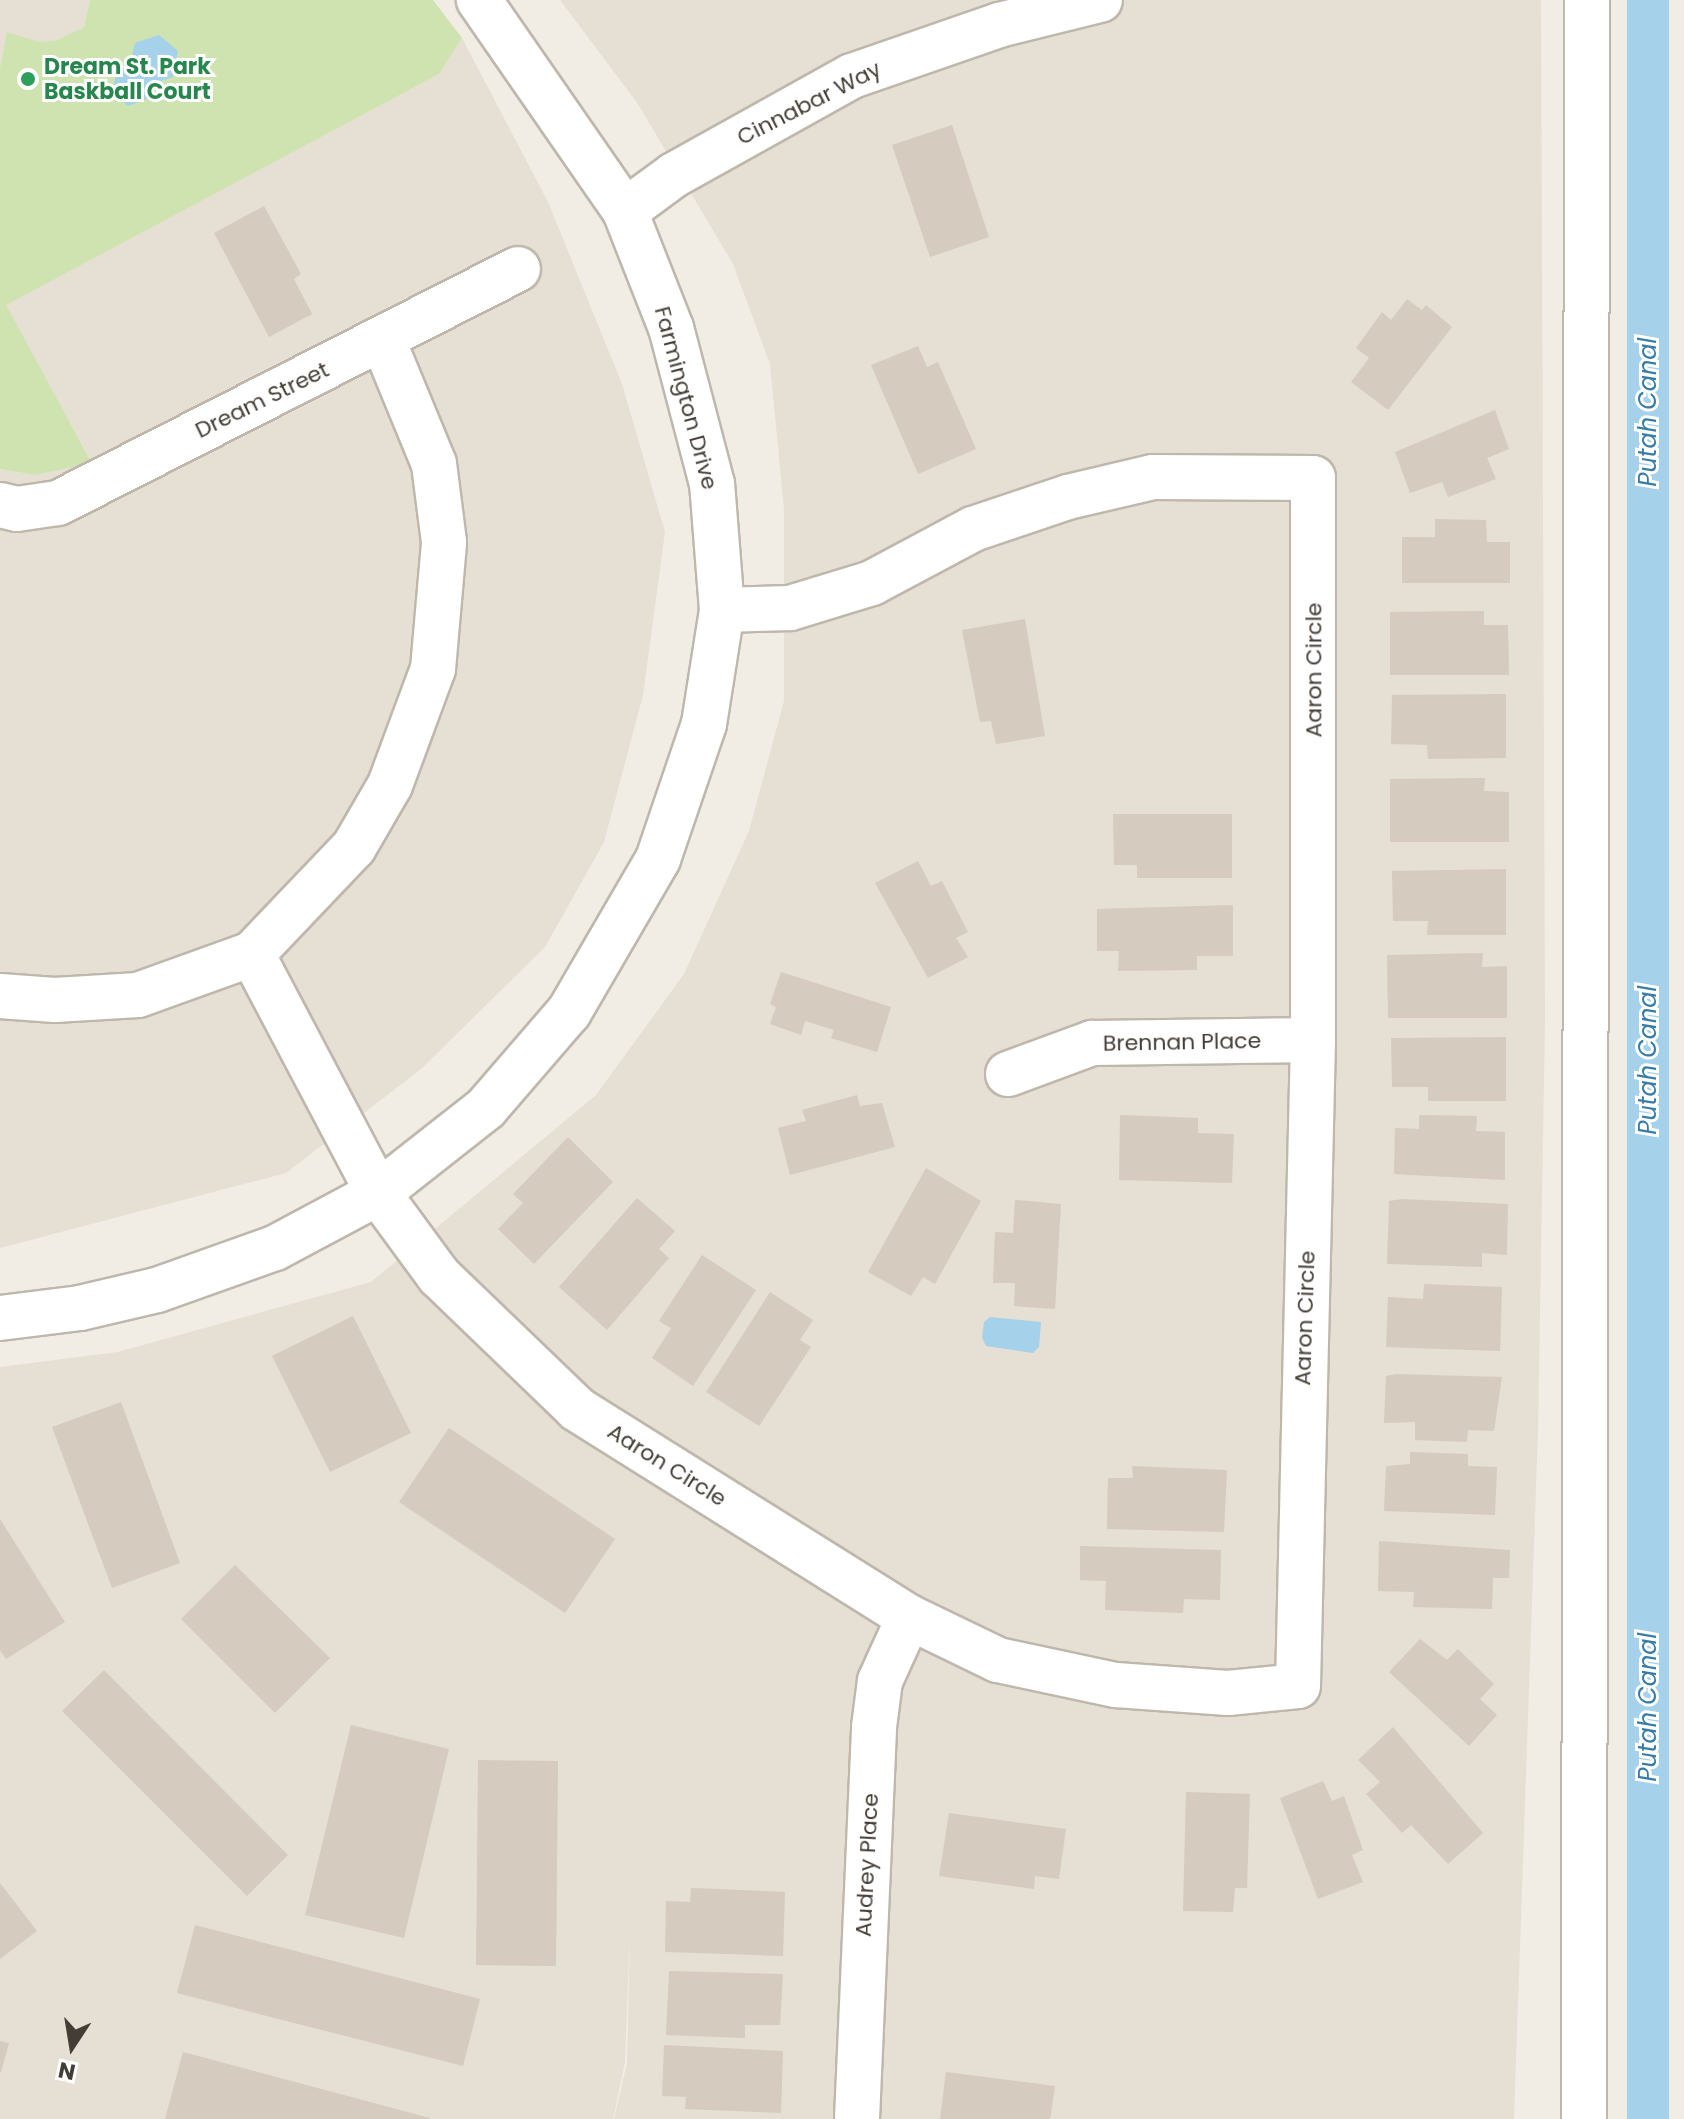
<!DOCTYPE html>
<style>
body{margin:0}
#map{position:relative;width:1684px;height:2119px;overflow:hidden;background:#f1ede5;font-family:Poppins,sans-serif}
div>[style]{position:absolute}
.residential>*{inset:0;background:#e5dfd4}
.green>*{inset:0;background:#cee3b0}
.water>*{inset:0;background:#a5d1ea}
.canal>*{height:42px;margin:-21px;padding:0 21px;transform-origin:21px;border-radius:21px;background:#a5d1ea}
.building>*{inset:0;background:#d5cbbe}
.roads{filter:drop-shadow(2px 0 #bfb7ac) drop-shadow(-2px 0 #bfb7ac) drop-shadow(0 2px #bfb7ac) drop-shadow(0 -2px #bfb7ac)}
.minor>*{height:44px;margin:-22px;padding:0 22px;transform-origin:22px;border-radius:22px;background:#fff}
.dots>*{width:22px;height:22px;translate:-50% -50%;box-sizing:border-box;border:4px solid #fff;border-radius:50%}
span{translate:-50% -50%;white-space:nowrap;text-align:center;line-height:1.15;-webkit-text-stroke:6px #fff;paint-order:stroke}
.leisure-label{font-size:22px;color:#27864d;font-weight:700}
.left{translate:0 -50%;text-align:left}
.street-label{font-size:22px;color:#433d35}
.water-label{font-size:24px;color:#377ca7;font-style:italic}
.north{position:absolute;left:32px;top:2007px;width:80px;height:80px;-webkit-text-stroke:6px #fff;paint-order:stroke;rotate:192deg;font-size:22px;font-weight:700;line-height:32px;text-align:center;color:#433d35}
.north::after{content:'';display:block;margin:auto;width:28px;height:36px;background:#433d35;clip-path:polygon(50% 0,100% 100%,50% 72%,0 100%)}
</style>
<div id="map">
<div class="residential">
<div style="clip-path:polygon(0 0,90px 0,84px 27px,57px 40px,40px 42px,7px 32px,0 67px)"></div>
<div style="clip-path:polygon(560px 0,1541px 0,1545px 1020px,1538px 1430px,1514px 2119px,614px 2119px,627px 2063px,630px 1932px,625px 2062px,613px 2119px,0 2119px,0 1367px,118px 1352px,371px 1282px,596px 1095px,684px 974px,749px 831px,784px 701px,784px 509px,770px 364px,733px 264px,638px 104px)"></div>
<div style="clip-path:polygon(462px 38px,548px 202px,622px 384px,665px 532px,643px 695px,604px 842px,545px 947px,421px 1069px,286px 1173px,0 1248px,0 469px,35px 475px,92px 462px,5px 305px,439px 74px)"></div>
</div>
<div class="green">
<div style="clip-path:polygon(90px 0,433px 0,462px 38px,439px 74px,6px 305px,92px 463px,35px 475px,0 469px,0 67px,7px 32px,40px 42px,57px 40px,84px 27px)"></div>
</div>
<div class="water">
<div style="clip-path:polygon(159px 35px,178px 51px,173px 77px,152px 84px,149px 98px,128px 106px,112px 92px,117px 70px,130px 65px,135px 43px)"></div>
<div style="clip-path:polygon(990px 1317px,1041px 1322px,1039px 1347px,1033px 1353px,986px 1346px,982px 1338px,984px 1322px)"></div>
</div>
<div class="canal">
<div style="left:1648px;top:0;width:2119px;rotate:90deg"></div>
</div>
<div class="building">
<div style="clip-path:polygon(952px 125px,989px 237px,930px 257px,892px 145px)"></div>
<div style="clip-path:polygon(264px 206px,301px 274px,294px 279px,312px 314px,269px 337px,214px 233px)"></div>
<div style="clip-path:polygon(1407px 299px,1422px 310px,1426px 305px,1452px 327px,1388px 410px,1351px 382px,1369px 358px,1356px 348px,1382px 312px,1391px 320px)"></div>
<div style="clip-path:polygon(918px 346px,927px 367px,938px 362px,976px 449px,918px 474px,871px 365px)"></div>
<div style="clip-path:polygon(1495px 410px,1509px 449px,1487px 458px,1496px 479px,1448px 497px,1442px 482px,1410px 493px,1395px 452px)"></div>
<div style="clip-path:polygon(1435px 519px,1486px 520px,1487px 542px,1510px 542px,1510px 583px,1402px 583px,1402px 537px,1435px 537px)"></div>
<div style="clip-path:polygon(1484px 611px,1484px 625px,1508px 625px,1509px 675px,1390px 675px,1390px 612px)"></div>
<div style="clip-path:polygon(1025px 619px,1045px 736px,996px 744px,991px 721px,980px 722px,962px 630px)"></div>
<div style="clip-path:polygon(1506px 694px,1506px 758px,1428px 759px,1427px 745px,1391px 744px,1392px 695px)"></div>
<div style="clip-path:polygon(1485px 778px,1484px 791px,1509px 792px,1509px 842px,1390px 842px,1390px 779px)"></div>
<div style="clip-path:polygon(1113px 814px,1232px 814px,1232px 878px,1137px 878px,1137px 865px,1114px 865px)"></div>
<div style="clip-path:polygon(918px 861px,931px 886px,942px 881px,968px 932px,956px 938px,968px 957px,928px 978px,875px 883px)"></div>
<div style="clip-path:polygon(1506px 869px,1506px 935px,1427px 935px,1428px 921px,1393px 921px,1392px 871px)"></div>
<div style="clip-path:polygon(1233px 905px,1233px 956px,1197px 956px,1197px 970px,1118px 971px,1119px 951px,1097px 951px,1097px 909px)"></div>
<div style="clip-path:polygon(1483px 953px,1482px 967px,1507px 966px,1507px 1018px,1388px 1018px,1387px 955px)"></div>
<div style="clip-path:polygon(781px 972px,891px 1007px,877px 1052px,831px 1038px,834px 1030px,805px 1021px,801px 1035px,770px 1024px,776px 1007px,770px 1004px)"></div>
<div style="clip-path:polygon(1506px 1037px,1506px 1101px,1428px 1101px,1428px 1087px,1392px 1087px,1391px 1038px)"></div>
<div style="clip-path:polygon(857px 1095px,860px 1106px,882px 1103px,895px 1147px,790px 1175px,778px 1128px,806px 1121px,802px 1110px)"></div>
<div style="clip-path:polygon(1120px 1115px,1198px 1118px,1198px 1133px,1234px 1134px,1232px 1183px,1119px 1180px)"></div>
<div style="clip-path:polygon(1419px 1115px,1477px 1116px,1476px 1131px,1505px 1132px,1505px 1180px,1394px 1174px,1395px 1128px,1419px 1129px)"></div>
<div style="clip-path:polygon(568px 1137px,613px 1182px,534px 1264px,498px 1229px,523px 1203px,513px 1194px)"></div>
<div style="clip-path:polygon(926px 1168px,981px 1201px,935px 1284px,923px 1277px,911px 1296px,868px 1272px)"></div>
<div style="clip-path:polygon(637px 1198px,675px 1231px,659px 1249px,669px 1258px,607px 1330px,559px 1287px)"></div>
<div style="clip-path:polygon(1402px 1199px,1508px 1204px,1507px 1255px,1482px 1253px,1482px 1267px,1387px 1264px,1389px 1201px)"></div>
<div style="clip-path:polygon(1015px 1200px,1061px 1204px,1055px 1309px,1014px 1306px,1015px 1283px,993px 1283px,995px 1232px,1013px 1233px)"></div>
<div style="clip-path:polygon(702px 1255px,756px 1290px,693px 1386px,652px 1358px,671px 1328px,659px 1321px)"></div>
<div style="clip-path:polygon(1424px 1284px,1502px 1287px,1500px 1351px,1386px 1347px,1388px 1297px,1423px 1299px)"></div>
<div style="clip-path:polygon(770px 1292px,813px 1320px,800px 1340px,811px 1347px,759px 1426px,706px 1392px)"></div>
<div style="clip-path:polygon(353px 1316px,411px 1433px,330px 1472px,272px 1356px)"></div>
<div style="clip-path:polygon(1396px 1374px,1502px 1377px,1494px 1431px,1468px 1430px,1467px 1442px,1415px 1440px,1415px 1422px,1384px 1423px,1386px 1376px)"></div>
<div style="clip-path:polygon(121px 1402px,180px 1563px,112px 1588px,52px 1427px)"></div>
<div style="clip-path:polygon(449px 1428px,615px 1539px,565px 1613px,399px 1502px)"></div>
<div style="clip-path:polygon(1410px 1452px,1468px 1454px,1468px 1466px,1497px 1467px,1495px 1515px,1384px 1511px,1386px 1466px,1410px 1464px)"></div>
<div style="clip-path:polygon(1132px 1466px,1227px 1470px,1224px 1532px,1107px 1529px,1108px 1478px,1133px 1478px)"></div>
<div style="clip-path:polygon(0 1519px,65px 1622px,6px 1659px,0 1650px)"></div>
<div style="clip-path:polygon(1379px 1541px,1510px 1550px,1509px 1578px,1493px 1578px,1492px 1609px,1413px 1607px,1414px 1592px,1378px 1591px)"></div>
<div style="clip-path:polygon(1080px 1546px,1221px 1550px,1220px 1600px,1184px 1599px,1183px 1613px,1105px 1610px,1106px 1581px,1080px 1580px)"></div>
<div style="clip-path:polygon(235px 1565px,330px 1658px,275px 1713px,181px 1619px)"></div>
<div style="clip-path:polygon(1420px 1639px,1447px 1660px,1458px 1649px,1494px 1684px,1480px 1699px,1497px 1715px,1469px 1746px,1389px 1672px)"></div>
<div style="clip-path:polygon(104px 1670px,288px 1855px,247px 1896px,62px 1711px)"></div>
<div style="clip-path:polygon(351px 1725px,449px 1749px,404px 1938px,305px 1915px)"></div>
<div style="clip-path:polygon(1393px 1727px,1483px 1833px,1448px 1864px,1411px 1825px,1402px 1833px,1366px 1794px,1380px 1782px,1358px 1760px)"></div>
<div style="clip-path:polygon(478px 1760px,558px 1761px,556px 1966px,476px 1965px)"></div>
<div style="clip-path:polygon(1323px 1781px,1332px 1801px,1344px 1796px,1363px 1850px,1352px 1855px,1363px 1882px,1318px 1899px,1280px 1798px)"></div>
<div style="clip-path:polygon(1186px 1792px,1250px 1794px,1247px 1888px,1235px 1888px,1233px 1912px,1183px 1911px)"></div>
<div style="clip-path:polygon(949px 1813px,1066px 1829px,1059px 1879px,1035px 1876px,1034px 1889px,939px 1876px)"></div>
<div style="clip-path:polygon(0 1883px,37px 1931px,0 1959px)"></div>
<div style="clip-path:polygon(691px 1888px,785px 1892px,783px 1956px,665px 1952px,666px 1901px,690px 1902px)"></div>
<div style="clip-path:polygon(195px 1925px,480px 1999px,463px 2066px,177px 1993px)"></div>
<div style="clip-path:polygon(669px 1971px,783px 1974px,780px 2025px,745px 2025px,745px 2038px,666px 2035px)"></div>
<div style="clip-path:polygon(0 2041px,9px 2043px,1px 2072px,0 2072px)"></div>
<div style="clip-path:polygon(664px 2045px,783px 2051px,781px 2113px,685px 2109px,686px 2097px,662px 2096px)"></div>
<div style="clip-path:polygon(183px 2052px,430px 2118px,430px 2119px,165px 2119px)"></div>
<div style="clip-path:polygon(946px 2072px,1055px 2086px,1050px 2119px,940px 2119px)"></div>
</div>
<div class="roads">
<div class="minor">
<div style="left:625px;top:211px;width:61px;rotate:-36.3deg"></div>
<div style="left:674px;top:175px;width:204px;rotate:-29.1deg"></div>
<div style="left:852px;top:76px;width:156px;rotate:-19.1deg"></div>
<div style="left:999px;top:25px;width:104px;rotate:-13.9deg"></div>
<div style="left:0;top:505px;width:17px;rotate:13deg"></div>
<div style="left:17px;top:509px;width:41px;rotate:-8.3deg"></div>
<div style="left:58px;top:503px;width:516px;rotate:-26.96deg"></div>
<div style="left:252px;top:954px;width:270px;rotate:62.2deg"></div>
<div style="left:378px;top:1193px;width:103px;rotate:53.7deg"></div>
<div style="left:439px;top:1276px;width:192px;rotate:43.9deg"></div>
<div style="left:577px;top:1409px;width:392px;rotate:32.1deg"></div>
<div style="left:909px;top:1617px;width:99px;rotate:25.8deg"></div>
<div style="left:998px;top:1660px;width:121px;rotate:12deg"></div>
<div style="left:1116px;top:1685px;width:112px;rotate:4.1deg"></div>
<div style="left:1228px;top:1693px;width:70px;rotate:-5.7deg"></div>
<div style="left:1298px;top:1686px;width:646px;rotate:-88.67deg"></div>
<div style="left:1313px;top:1040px;width:562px;rotate:-90deg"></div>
<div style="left:1313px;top:478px;width:160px;rotate:-179.6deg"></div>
<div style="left:1153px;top:477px;width:87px;rotate:166.8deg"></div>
<div style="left:1068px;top:497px;width:100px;rotate:161.4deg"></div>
<div style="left:973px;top:529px;width:115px;rotate:151.9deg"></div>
<div style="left:872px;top:583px;width:86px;rotate:163deg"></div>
<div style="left:790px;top:608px;width:68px;rotate:178.3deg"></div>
<div style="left:0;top:996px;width:55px;rotate:4.2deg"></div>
<div style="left:55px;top:1000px;width:83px;rotate:-3.4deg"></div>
<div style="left:138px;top:995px;width:121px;rotate:-19.8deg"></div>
<div style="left:252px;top:954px;width:148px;rotate:-46.4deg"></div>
<div style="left:354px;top:847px;width:72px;rotate:-59.9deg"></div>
<div style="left:390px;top:785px;width:124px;rotate:-69.7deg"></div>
<div style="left:433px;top:669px;width:127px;rotate:-85deg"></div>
<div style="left:444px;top:542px;width:79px;rotate:-97.3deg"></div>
<div style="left:434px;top:464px;width:134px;rotate:-112.4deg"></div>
<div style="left:1008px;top:1074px;width:90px;rotate:-20.3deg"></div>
<div style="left:1092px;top:1043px;width:221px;rotate:-0.8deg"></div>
<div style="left:0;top:1318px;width:81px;rotate:-7.1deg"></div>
<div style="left:80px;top:1308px;width:79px;rotate:-13.2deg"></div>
<div style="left:157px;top:1290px;width:125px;rotate:-19.6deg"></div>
<div style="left:275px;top:1248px;width:117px;rotate:-28.1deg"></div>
<div style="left:378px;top:1193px;width:137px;rotate:-38.2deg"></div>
<div style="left:486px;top:1108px;width:127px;rotate:-49.2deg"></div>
<div style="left:569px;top:1012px;width:177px;rotate:-59.8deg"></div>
<div style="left:658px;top:859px;width:143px;rotate:-71.2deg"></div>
<div style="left:704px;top:724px;width:115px;rotate:-81deg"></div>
<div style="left:722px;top:610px;width:126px;rotate:-94.5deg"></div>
<div style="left:712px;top:484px;width:161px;rotate:-104.7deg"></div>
<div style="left:671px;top:328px;width:126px;rotate:-111.5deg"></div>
<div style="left:625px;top:211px;width:257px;rotate:-124.7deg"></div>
<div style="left:857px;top:2119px;width:392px;rotate:-87.5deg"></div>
<div style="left:874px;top:1727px;width:46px;rotate:-82.6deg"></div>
<div style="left:880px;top:1681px;width:70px;rotate:-65.6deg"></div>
<div style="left:1584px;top:2119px;width:2119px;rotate:-89.92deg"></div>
</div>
</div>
<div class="dots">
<div style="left:28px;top:79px;background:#2e9e5b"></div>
</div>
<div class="leisure-label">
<span class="left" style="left:44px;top:79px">Dream St. Park<br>Baskball Court</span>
</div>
<div class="street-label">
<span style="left:809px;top:103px;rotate:-27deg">Cinnabar Way</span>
<span style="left:686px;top:398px;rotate:75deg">Farmington Drive</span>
<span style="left:262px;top:400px;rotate:-26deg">Dream Street</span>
<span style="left:1314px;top:670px;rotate:-90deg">Aaron Circle</span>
<span style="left:1182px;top:1042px;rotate:-1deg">Brennan Place</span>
<span style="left:1305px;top:1318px;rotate:-88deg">Aaron Circle</span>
<span style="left:667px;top:1465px;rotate:32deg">Aaron Circle</span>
<span style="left:867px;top:1865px;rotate:-87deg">Audrey Place</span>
</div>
<div class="water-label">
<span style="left:1648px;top:412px;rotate:-90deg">Putah Canal</span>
<span style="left:1648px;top:1060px;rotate:-90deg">Putah Canal</span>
<span style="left:1648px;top:1707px;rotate:-90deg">Putah Canal</span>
</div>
<div class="north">N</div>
</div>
